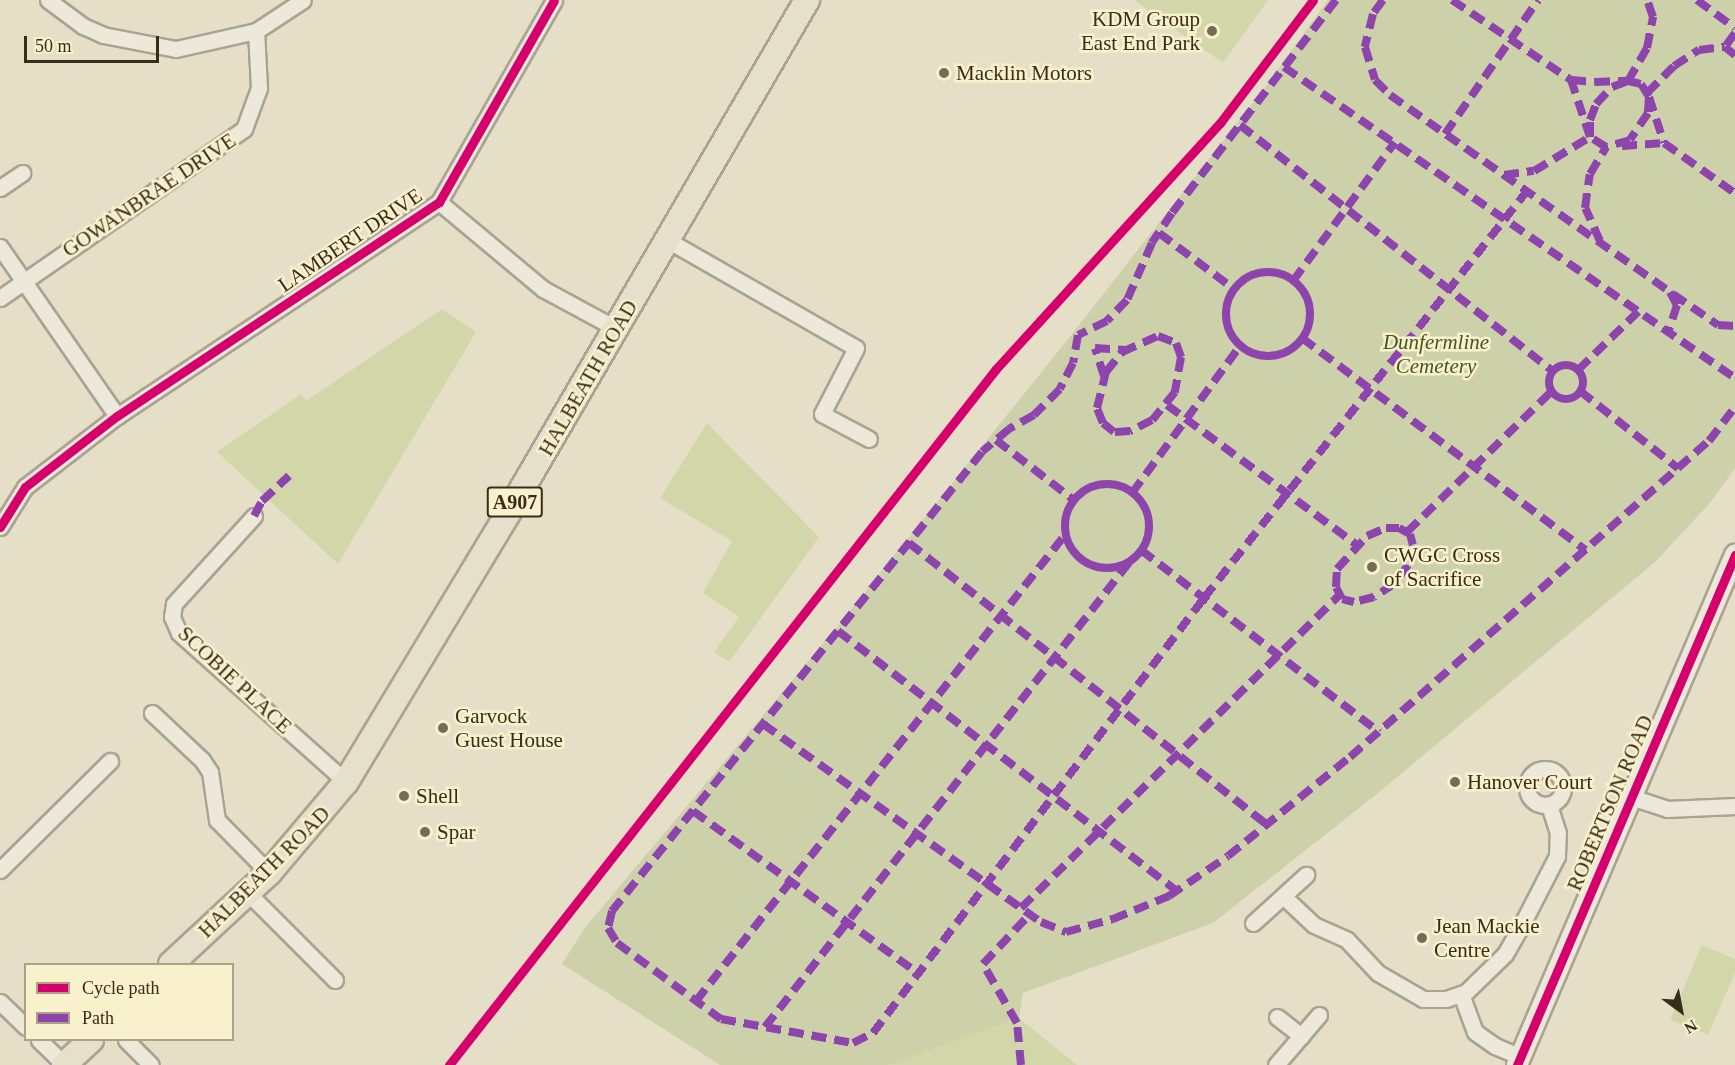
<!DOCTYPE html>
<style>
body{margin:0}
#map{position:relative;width:1735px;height:1065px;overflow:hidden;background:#e5dfc8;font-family:Georgia,serif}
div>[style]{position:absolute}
.green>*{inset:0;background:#d2d7a9}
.cemetery>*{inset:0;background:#cdd1a9}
.roads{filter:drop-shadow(2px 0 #aaa392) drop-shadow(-2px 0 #aaa392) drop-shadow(0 2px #aaa392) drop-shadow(0 -2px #aaa392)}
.minor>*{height:15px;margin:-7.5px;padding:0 7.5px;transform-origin:7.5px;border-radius:7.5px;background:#ece9db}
.minor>.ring{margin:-7.5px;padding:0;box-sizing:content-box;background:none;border:15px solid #ece9db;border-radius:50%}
.tertiary>*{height:20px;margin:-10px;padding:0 10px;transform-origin:10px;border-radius:10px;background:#ece9db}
.primary>*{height:24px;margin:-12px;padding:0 12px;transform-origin:12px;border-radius:12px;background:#e5e0cb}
.quiet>*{height:8px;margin-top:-4px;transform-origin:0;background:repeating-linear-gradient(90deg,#8e44ad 0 15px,transparent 0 23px)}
.quiet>.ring{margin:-4px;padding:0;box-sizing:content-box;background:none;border:8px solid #8e44ad;border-radius:50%}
.cycleway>*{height:9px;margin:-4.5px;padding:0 4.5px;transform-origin:4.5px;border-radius:4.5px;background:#d6006c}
.dots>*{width:16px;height:16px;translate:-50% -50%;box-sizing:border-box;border:3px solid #f9f0cc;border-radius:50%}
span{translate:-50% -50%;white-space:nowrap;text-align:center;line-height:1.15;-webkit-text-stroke:5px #f9f0cc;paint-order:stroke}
.shield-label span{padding:2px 4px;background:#f9f0cc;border:2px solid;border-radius:4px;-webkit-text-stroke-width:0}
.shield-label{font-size:20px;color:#392c1a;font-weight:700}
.poi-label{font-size:21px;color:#392c1a}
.right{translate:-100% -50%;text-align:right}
.left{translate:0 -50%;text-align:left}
.street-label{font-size:21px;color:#392c1a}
.park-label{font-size:21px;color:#43581e;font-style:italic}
.legend{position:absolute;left:24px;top:963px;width:210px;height:78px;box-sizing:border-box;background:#f9f0cc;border:2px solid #aca285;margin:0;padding:8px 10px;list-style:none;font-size:18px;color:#392c1a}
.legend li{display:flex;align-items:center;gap:12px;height:30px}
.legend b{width:30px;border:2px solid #aca285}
.north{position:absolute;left:1651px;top:981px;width:60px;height:60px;-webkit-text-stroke:4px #f9f0cc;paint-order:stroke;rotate:148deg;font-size:16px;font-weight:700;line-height:24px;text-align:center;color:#392c1a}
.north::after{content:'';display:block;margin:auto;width:21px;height:27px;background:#392c1a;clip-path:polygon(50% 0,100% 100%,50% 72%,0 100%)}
.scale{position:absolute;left:24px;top:36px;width:135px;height:27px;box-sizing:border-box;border:3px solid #392c1a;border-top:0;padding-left:8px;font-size:18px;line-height:21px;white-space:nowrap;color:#392c1a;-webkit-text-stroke:4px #f9f0cc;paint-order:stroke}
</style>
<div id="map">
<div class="green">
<div style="clip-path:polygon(1134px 0,1268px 0,1223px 63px)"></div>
<div style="clip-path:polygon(442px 309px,476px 332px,338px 564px,217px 452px,301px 394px,306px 401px)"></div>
<div style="clip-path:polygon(707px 423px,819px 537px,729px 662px,714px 652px,739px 617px,703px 593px,732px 541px,660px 498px)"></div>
<div style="clip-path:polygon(1702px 945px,1735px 959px,1735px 973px,1708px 1035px,1670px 1020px)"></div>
<div style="clip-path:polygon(1019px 1018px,1077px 1065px,888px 1065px)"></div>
</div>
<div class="cemetery">
<div style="clip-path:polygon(1328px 0,1735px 0,1735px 468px,1710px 503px,1655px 562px,1377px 794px,1213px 923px,1023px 993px,1019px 1018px,888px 1065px,720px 1065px,562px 964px,584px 929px,836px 628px,1068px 339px,1266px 86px)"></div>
</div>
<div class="roads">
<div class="minor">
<div style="left:48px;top:0;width:44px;rotate:36.6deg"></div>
<div style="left:83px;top:26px;width:22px;rotate:24deg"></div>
<div style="left:103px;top:35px;width:74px;rotate:10.9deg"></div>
<div style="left:176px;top:49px;width:82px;rotate:-12.7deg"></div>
<div style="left:256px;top:31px;width:56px;rotate:-33.4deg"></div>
<div style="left:0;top:188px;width:27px;rotate:-34deg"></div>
<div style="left:439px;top:202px;width:136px;rotate:39.9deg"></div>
<div style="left:543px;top:289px;width:84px;rotate:28.4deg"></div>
<div style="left:669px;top:241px;width:215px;rotate:29.8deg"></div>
<div style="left:856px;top:348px;width:74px;rotate:117.3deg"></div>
<div style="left:822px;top:414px;width:53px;rotate:28deg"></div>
<div style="left:0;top:247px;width:206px;rotate:55.3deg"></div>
<div style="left:0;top:298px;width:297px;rotate:-34.7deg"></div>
<div style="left:244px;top:129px;width:44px;rotate:-69.9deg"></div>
<div style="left:259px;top:88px;width:57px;rotate:-93deg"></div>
<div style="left:254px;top:516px;width:119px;rotate:132.3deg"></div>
<div style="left:174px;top:604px;width:13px;rotate:99deg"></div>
<div style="left:172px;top:617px;width:17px;rotate:66deg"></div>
<div style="left:179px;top:633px;width:224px;rotate:41.7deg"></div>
<div style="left:0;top:527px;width:47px;rotate:-58deg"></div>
<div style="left:25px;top:487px;width:116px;rotate:-37.7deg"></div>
<div style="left:117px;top:416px;width:387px;rotate:-33.6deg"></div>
<div style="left:439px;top:202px;width:232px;rotate:-60.3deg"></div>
<div style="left:152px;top:713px;width:69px;rotate:43.2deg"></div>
<div style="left:202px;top:760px;width:14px;rotate:56deg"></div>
<div style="left:210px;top:772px;width:49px;rotate:81.7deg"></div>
<div style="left:217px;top:820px;width:74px;rotate:45.5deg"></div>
<div class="ring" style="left:1527px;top:769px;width:21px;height:21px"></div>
<div style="left:1634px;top:798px;width:35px;rotate:18deg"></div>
<div style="left:1667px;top:809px;width:68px;rotate:-2.5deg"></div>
<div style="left:0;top:870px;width:155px;rotate:-44.7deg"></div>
<div style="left:248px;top:893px;width:123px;rotate:45deg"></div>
<div style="left:1283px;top:896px;width:42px;rotate:43.1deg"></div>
<div style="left:1314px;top:925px;width:36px;rotate:24deg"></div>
<div style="left:1347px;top:940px;width:45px;rotate:46.8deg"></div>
<div style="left:1378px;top:973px;width:52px;rotate:30deg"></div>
<div style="left:1423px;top:999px;width:23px"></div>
<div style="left:1446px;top:999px;width:21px;rotate:-19deg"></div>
<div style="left:1466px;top:992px;width:54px;rotate:-44.3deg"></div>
<div style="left:1505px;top:954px;width:30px;rotate:-60deg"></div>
<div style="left:1520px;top:928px;width:81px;rotate:-62.8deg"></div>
<div style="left:1557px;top:856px;width:23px;rotate:-88deg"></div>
<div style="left:1558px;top:833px;width:29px;rotate:-108deg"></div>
<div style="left:1253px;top:923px;width:72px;rotate:-42.2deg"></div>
<div style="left:1461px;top:994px;width:40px;rotate:69.8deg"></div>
<div style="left:1475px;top:1032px;width:24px;rotate:35deg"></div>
<div style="left:1495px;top:1046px;width:28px;rotate:23deg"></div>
<div style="left:0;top:1002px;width:36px;rotate:44deg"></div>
<div style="left:1277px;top:1017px;width:31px;rotate:38deg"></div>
<div style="left:39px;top:1040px;width:36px;rotate:44deg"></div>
<div style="left:126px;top:1040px;width:35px;rotate:45deg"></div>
<div style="left:1276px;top:1065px;width:66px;rotate:-49.3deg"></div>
</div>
<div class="tertiary">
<div style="left:1517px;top:1065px;width:555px;rotate:-66.86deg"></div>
</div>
<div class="primary">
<div style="left:171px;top:964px;width:134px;rotate:-42.9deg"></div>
<div style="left:269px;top:873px;width:119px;rotate:-49.8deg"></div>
<div style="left:346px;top:782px;width:314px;rotate:-58.9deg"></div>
<div style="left:508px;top:513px;width:594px;rotate:-59.76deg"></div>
<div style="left:64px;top:1065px;width:37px;rotate:-43deg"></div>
</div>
</div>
<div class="quiet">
<div style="left:1336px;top:0;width:269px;rotate:127.6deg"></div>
<div style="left:1172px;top:213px;width:36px;rotate:124deg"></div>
<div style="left:1152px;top:243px;width:62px;rotate:113.7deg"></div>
<div style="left:1127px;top:300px;width:29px;rotate:134deg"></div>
<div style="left:1107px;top:321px;width:32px;rotate:154deg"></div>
<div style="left:1078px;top:335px;width:28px;rotate:100deg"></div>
<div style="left:1073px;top:363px;width:29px;rotate:117deg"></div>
<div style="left:1060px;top:389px;width:37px;rotate:135deg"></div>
<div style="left:1034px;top:415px;width:29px;rotate:151deg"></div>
<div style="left:1009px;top:429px;width:35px;rotate:140deg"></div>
<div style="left:982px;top:452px;width:590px;rotate:128.87deg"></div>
<div style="left:612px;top:911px;width:17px;rotate:103deg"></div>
<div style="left:608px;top:928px;width:17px;rotate:59deg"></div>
<div style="left:617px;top:943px;width:129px;rotate:36.2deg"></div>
<div style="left:721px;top:1019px;width:134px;rotate:10.3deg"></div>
<div style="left:853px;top:1043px;width:22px;rotate:-27deg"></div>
<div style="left:873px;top:1033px;width:547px;rotate:-52.73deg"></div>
<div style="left:1204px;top:598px;width:520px;rotate:-51.56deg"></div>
<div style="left:1383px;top:0;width:17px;rotate:126deg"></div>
<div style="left:1373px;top:14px;width:34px;rotate:104deg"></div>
<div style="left:1365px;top:47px;width:34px;rotate:73deg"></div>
<div style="left:1375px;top:80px;width:21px;rotate:45deg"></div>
<div style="left:1390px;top:95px;width:342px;rotate:35.1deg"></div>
<div style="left:1670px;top:292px;width:15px;rotate:62deg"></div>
<div style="left:1677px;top:305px;width:26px;rotate:108deg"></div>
<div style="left:1452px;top:0;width:143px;rotate:33.9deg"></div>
<div style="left:1571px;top:80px;width:24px;rotate:5deg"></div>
<div style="left:1595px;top:82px;width:33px;rotate:-2deg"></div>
<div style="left:1628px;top:81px;width:38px;rotate:-60deg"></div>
<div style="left:1647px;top:48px;width:32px;rotate:-79deg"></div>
<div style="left:1653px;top:17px;width:18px;rotate:-109deg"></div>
<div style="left:1697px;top:0;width:47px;rotate:36.4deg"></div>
<div style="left:1735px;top:33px;width:17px;rotate:126deg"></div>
<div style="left:1725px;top:47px;width:13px;rotate:39deg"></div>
<div style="left:1284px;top:67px;width:548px;rotate:34.59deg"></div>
<div style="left:1647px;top:93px;width:38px;rotate:-45deg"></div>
<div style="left:1674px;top:66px;width:30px;rotate:-33deg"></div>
<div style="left:1699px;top:50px;width:26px;rotate:-7deg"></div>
<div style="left:1649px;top:97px;width:16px;rotate:94deg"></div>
<div style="left:1648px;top:113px;width:32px;rotate:124deg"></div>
<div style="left:1630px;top:140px;width:25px;rotate:164deg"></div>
<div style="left:1606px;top:147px;width:19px;rotate:-148deg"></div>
<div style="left:1590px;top:137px;width:17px;rotate:-90deg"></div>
<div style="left:1590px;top:120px;width:17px;rotate:-69deg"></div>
<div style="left:1596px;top:104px;width:23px;rotate:-47deg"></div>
<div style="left:1612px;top:87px;width:17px;rotate:-21deg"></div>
<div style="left:1628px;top:81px;width:13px;rotate:13deg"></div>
<div style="left:1641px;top:84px;width:15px;rotate:58deg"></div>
<div style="left:1649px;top:97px;width:48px;rotate:71.9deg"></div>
<div style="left:1664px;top:143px;width:87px;rotate:35.2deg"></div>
<div style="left:1240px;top:125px;width:398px;rotate:38.2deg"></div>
<div style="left:1445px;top:134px;width:163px;rotate:-55.2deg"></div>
<div style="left:1622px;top:146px;width:42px;rotate:-4.1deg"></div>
<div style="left:1504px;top:175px;width:30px;rotate:-8deg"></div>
<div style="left:1534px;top:171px;width:66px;rotate:-31.3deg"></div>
<div style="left:1590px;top:137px;width:60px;rotate:-108.4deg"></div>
<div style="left:1159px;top:233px;width:94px;rotate:36.7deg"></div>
<div style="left:1600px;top:241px;width:36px;rotate:-114deg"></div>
<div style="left:1585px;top:208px;width:34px;rotate:-82deg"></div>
<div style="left:1590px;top:174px;width:31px;rotate:-59deg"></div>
<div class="ring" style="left:1226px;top:272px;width:76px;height:76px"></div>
<div style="left:1293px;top:281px;width:172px;rotate:-53.7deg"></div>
<div style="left:1673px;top:294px;width:55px;rotate:34.6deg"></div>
<div style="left:1718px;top:325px;width:17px;rotate:3deg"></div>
<div style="left:1158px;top:336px;width:19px;rotate:21deg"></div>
<div style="left:1176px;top:343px;width:15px;rotate:70deg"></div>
<div style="left:1181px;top:357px;width:36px;rotate:100deg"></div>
<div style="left:1175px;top:392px;width:36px;rotate:129deg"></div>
<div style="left:1152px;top:420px;width:25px;rotate:153deg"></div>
<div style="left:1130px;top:431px;width:16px;rotate:176deg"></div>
<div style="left:1114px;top:432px;width:14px;rotate:-141deg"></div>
<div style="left:1103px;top:423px;width:16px;rotate:-112deg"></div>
<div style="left:1097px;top:408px;width:37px;rotate:-76deg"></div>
<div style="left:1106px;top:372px;width:26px;rotate:-51deg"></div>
<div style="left:1122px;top:352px;width:39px;rotate:-24deg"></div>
<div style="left:1302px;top:338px;width:354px;rotate:36.8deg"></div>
<div class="ring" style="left:1549px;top:365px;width:26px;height:26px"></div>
<div style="left:1578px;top:370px;width:86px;rotate:-44.1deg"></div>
<div style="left:1104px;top:376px;width:29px;rotate:-108deg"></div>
<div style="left:1095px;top:348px;width:30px;rotate:4deg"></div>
<div style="left:1580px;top:391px;width:125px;rotate:38.2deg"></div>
<div style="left:1167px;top:405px;width:236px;rotate:36.4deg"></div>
<div style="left:996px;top:440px;width:98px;rotate:37.6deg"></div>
<div class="ring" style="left:1065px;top:484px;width:76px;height:76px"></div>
<div style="left:1132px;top:493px;width:182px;rotate:-53.7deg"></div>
<div style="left:254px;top:516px;width:17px;rotate:-62deg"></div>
<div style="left:262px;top:501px;width:37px;rotate:-43deg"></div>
<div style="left:1386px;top:528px;width:13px"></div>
<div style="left:1399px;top:528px;width:13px;rotate:29deg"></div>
<div style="left:1410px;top:534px;width:11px;rotate:75deg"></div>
<div style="left:1413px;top:545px;width:21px;rotate:104deg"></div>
<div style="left:1408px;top:565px;width:24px;rotate:126deg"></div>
<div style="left:1394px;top:584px;width:24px;rotate:147deg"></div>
<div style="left:1374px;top:597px;width:21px;rotate:166deg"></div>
<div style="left:1354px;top:602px;width:12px;rotate:-166deg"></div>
<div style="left:1342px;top:599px;width:13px;rotate:-117deg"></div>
<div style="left:1336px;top:587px;width:18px;rotate:-87deg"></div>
<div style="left:1337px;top:569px;width:45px;rotate:-47.7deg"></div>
<div style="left:1367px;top:536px;width:21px;rotate:-23deg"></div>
<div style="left:1407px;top:532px;width:202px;rotate:-44.2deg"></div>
<div style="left:909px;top:543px;width:456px;rotate:38.2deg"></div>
<div style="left:1141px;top:550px;width:300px;rotate:37.4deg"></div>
<div style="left:838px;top:631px;width:427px;rotate:37.5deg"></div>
<div style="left:763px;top:724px;width:341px;rotate:35.5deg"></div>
<div style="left:1041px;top:922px;width:27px;rotate:22deg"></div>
<div style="left:1066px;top:932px;width:49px;rotate:-15.5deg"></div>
<div style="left:1113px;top:919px;width:61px;rotate:-22.3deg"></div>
<div style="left:1169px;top:896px;width:71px;rotate:-34.1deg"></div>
<div style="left:1228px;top:856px;width:157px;rotate:-39.1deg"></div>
<div style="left:1350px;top:757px;width:478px;rotate:-41.4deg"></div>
<div style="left:1709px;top:441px;width:43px;rotate:-52.6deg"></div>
<div style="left:693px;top:811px;width:277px;rotate:35.8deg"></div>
<div style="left:1021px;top:908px;width:447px;rotate:-44.5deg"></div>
<div style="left:696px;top:1001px;width:594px;rotate:-51.63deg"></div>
<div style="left:765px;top:1027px;width:593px;rotate:-51.91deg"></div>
<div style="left:1021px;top:1065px;width:42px;rotate:-95.4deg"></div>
<div style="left:1017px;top:1023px;width:68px;rotate:-120deg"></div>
<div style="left:983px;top:964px;width:69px;rotate:-46.8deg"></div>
</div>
<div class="cycleway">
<div style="left:0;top:527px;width:47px;rotate:-58deg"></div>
<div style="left:25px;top:487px;width:116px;rotate:-37.7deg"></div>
<div style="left:117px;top:416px;width:387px;rotate:-33.6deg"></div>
<div style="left:439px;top:202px;width:232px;rotate:-60.3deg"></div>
<div style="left:449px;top:1065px;width:885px;rotate:-51.84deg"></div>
<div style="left:996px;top:369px;width:333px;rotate:-47.7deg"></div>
<div style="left:1220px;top:123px;width:154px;rotate:-52.9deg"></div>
<div style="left:1517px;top:1065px;width:555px;rotate:-66.86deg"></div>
</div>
<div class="dots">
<div style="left:1212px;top:31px;background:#756b57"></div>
<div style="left:944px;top:73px;background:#756b57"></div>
<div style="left:1372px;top:567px;background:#756b57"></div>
<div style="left:443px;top:728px;background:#756b57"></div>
<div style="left:1455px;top:782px;background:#756b57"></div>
<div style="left:404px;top:796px;background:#756b57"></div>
<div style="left:425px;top:832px;background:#756b57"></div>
<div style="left:1422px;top:938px;background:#756b57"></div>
</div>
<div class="shield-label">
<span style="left:515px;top:502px">A907</span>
</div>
<div class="poi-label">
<span class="right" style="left:1200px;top:31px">KDM Group<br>East End Park</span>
<span class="left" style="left:956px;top:73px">Macklin Motors</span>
<span class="left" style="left:1384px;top:567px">CWGC Cross<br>of Sacrifice</span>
<span class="left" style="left:455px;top:728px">Garvock<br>Guest House</span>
<span class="left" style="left:1467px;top:782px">Hanover Court</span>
<span class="left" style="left:416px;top:796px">Shell</span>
<span class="left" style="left:437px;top:832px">Spar</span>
<span class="left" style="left:1434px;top:938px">Jean Mackie<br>Centre</span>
</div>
<div class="street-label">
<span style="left:149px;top:195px;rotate:-34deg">GOWANBRAE DRIVE</span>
<span style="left:350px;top:240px;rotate:-34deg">LAMBERT DRIVE</span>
<span style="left:588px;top:378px;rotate:-60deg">HALBEATH ROAD</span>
<span style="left:235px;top:680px;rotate:43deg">SCOBIE PLACE</span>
<span style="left:1610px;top:803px;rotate:-67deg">ROBERTSON ROAD</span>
<span style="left:264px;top:872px;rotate:-45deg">HALBEATH ROAD</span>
</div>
<div class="park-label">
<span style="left:1436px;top:354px">Dunfermline<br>Cemetery</span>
</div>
<ul class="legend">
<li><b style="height:8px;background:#d6006c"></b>Cycle path</li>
<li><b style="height:8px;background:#8e44ad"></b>Path</li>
</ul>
<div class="north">N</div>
<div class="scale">50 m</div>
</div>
